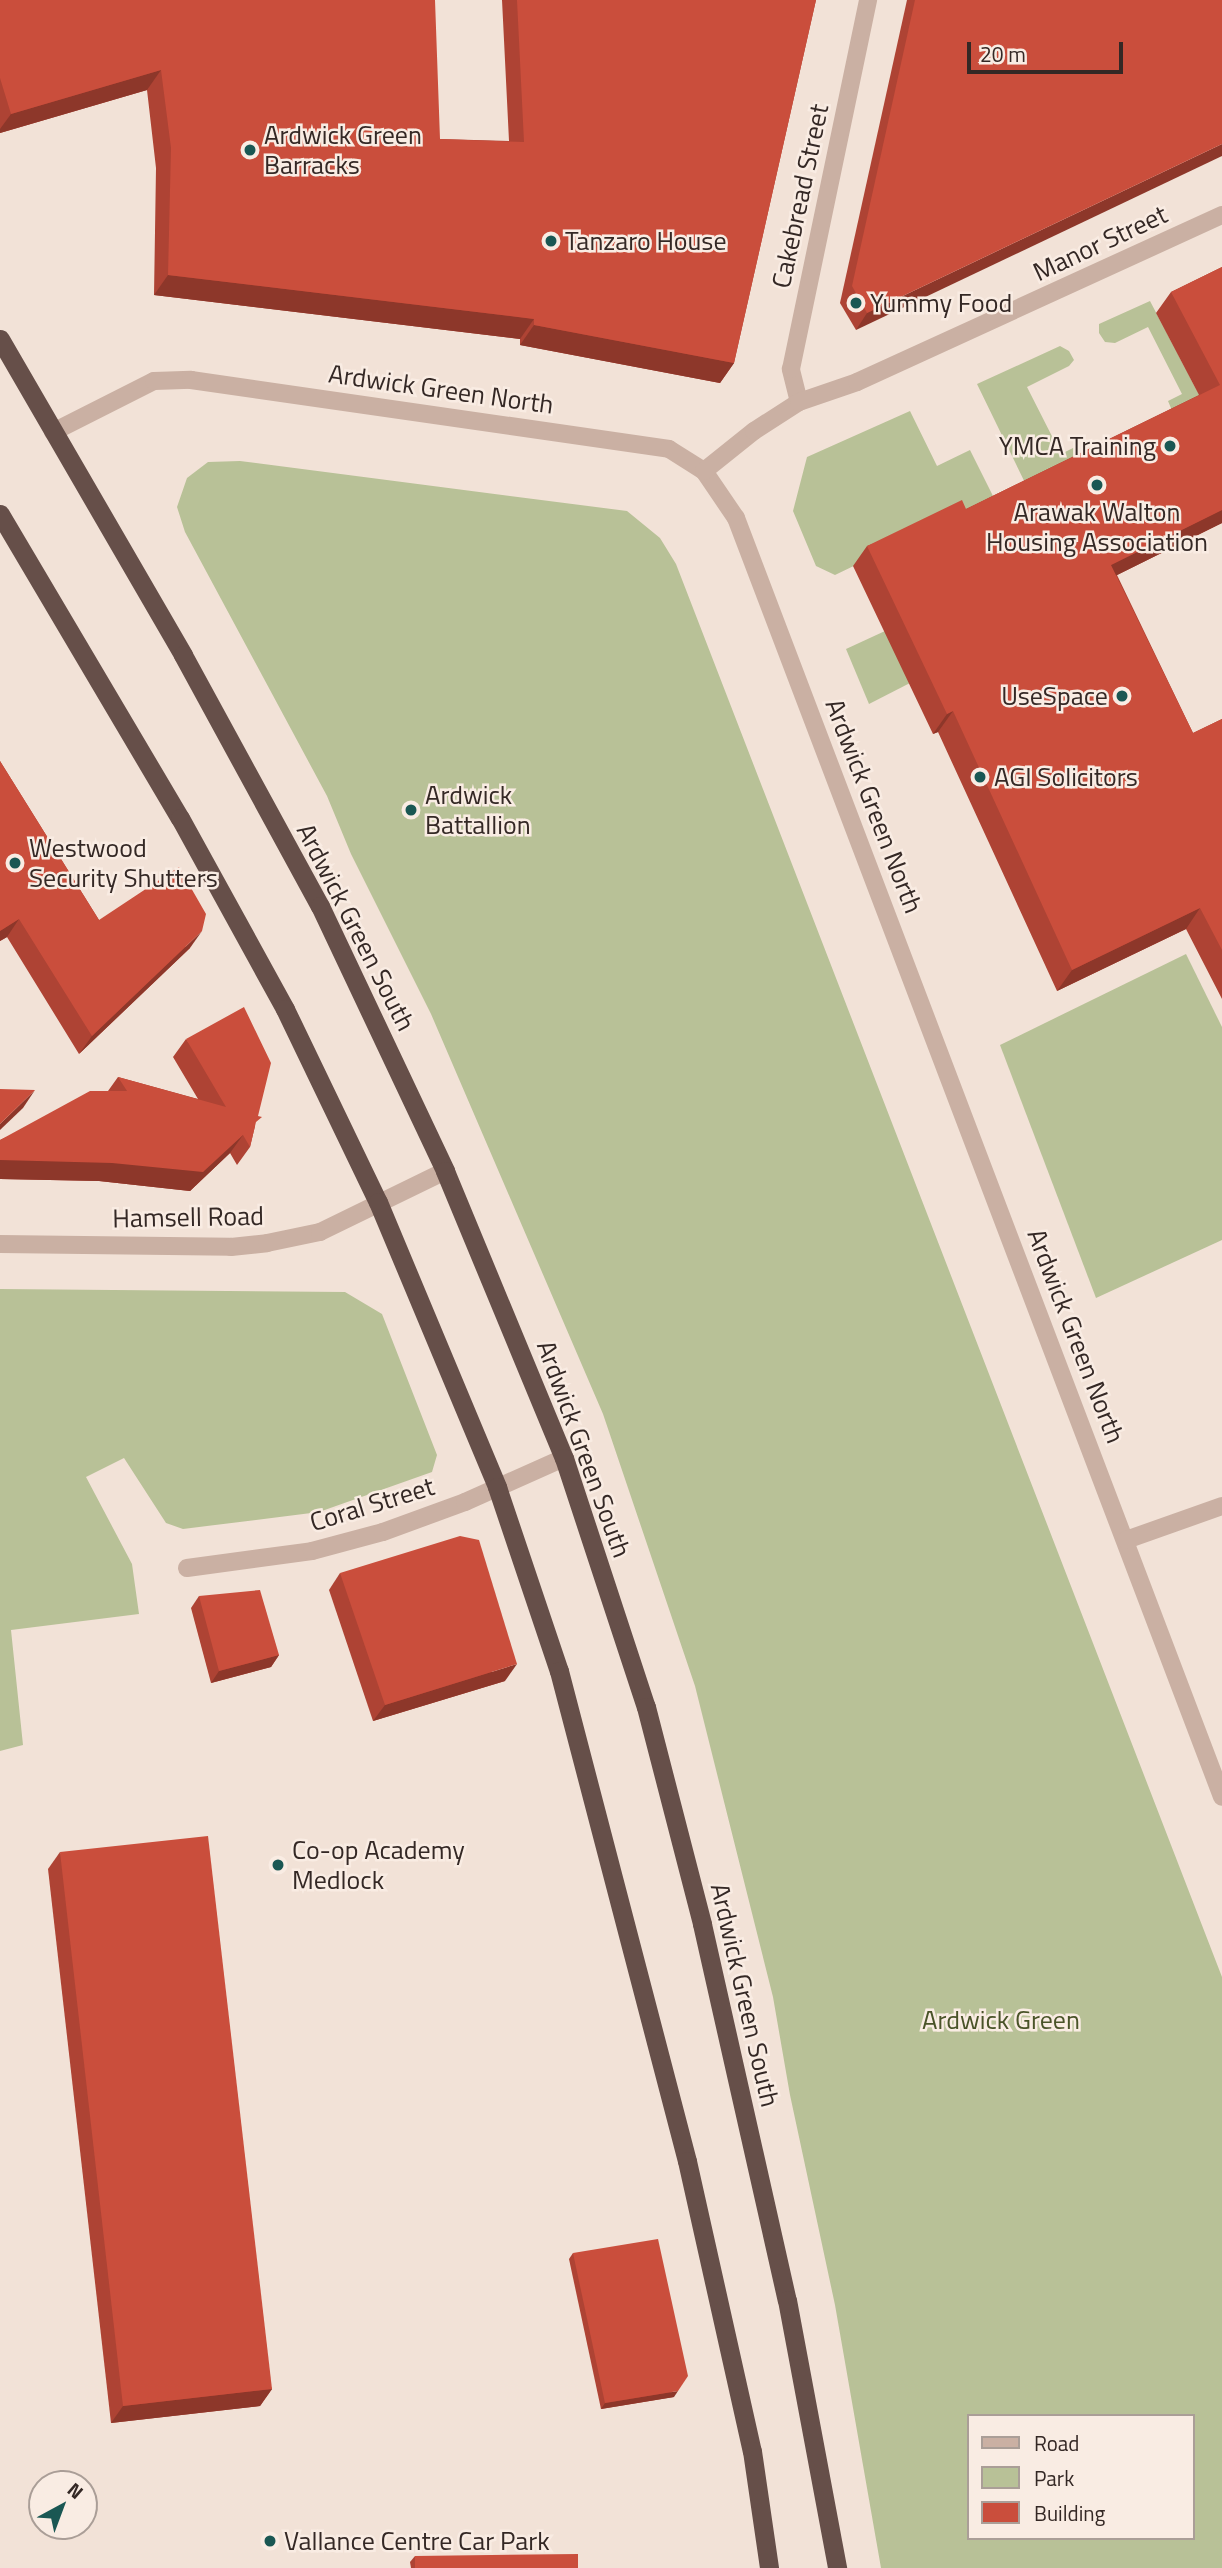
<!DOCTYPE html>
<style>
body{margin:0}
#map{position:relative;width:1222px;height:2568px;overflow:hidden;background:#f2e2d7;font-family:"Titillium Web",sans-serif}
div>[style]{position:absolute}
.green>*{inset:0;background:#b8c197}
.minor>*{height:18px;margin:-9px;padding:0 9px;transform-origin:9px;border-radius:9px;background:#cab0a3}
.trunk>*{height:19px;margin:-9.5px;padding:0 9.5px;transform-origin:9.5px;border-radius:9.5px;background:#664f49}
.wall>*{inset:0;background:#ae4334}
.shaded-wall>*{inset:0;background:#8d372a}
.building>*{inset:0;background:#ca4e3c}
.dots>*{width:19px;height:19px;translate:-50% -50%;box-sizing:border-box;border:4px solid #f9ece3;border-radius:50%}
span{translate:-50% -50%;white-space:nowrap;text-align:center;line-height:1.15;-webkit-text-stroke:5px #f9ece3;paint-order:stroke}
.poi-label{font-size:26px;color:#342825}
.left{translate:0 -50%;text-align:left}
.right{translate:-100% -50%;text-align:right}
.street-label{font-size:26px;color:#342825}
.park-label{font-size:26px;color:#495328}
.legend{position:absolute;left:967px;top:2414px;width:228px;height:126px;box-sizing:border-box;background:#f9ece3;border:2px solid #aa9e97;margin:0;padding:9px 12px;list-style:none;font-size:21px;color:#342825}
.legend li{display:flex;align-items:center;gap:14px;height:35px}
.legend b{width:35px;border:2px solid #aa9e97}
.north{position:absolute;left:28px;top:2470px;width:70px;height:70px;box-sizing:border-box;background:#f9ece3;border:2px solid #aa9e97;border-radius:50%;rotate:41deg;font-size:19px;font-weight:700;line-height:28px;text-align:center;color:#342825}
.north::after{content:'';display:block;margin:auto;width:24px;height:32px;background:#1a5753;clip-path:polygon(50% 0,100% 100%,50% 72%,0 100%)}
.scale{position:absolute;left:967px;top:42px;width:156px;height:32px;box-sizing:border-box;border:4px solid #342825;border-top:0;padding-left:9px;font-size:21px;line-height:24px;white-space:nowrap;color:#342825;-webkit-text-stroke:5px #f9ece3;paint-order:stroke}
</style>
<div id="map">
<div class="green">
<div style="clip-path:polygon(1150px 301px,1205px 406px,1176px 420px,1168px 401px,1182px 394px,1148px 327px,1115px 343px,1105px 342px,1099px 333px,1099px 324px)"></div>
<div style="clip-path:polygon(1060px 346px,1069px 351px,1074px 360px,1069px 366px,1027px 387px,1061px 454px,1075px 447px,1084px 466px,1030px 493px,977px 384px)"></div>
<div style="clip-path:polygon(910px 411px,937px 466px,970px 450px,999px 508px,947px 521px,835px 575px,816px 566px,793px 511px,807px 457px)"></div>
<div style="clip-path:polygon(evenodd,240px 461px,627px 511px,660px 538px,676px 564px,1222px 1977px,1222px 2568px,881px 2568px,835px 2305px,790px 2095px,773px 1997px,695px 1686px,603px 1414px,431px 1014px,351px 854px,327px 796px,185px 532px,177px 507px,187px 478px,208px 462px,240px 461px,968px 2416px,1192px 2416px,1192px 2538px,968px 2538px,968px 2416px)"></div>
<div style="clip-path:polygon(885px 631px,910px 683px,869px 704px,846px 649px)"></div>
<div style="clip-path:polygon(1186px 954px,1222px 1027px,1222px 1240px,1096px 1298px,1000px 1045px)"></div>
<div style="clip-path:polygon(0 1289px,345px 1292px,382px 1314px,437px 1455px,432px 1472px,319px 1512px,183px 1529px,166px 1523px,124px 1458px,86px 1477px,132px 1564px,139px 1614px,11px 1630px,23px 1745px,0 1751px)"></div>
</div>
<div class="minor">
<div style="left:799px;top:402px;width:34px;rotate:-104deg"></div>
<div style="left:791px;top:369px;width:377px;rotate:-78.2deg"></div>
<div style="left:53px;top:432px;width:113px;rotate:-26.8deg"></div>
<div style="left:154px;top:381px;width:37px;rotate:-2deg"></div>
<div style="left:191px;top:380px;width:483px;rotate:8.2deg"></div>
<div style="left:669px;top:449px;width:41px;rotate:32.2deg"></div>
<div style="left:704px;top:471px;width:57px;rotate:55.8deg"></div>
<div style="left:736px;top:518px;width:1368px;rotate:69.19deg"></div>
<div style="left:704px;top:471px;width:64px;rotate:-38.7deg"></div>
<div style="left:754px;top:431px;width:54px;rotate:-32.8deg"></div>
<div style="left:799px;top:402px;width:61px;rotate:-19deg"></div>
<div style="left:857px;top:382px;width:401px;rotate:-24.6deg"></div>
<div style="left:0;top:1244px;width:231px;rotate:0.7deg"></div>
<div style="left:231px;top:1247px;width:36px;rotate:-6deg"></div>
<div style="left:267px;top:1243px;width:54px;rotate:-11.7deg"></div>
<div style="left:320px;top:1232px;width:139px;rotate:-26deg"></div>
<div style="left:1126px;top:1540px;width:102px;rotate:-19.5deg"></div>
<div style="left:187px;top:1568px;width:126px;rotate:-7.7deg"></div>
<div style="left:312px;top:1551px;width:73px;rotate:-15deg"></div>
<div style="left:383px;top:1532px;width:87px;rotate:-20.1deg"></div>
<div style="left:465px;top:1502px;width:108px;rotate:-24deg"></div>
</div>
<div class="trunk">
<div style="left:0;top:339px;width:365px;rotate:59.9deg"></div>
<div style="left:183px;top:655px;width:286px;rotate:61.4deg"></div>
<div style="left:320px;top:906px;width:293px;rotate:64.7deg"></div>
<div style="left:445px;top:1171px;width:311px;rotate:67.5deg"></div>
<div style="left:564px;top:1458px;width:262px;rotate:71.8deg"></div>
<div style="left:646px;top:1707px;width:224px;rotate:75.5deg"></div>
<div style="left:702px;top:1924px;width:385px;rotate:77.3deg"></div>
<div style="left:787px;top:2300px;width:273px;rotate:79.4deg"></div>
<div style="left:0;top:514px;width:353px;rotate:59.4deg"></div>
<div style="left:180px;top:818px;width:218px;rotate:61.2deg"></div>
<div style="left:285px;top:1009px;width:214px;rotate:64.3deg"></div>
<div style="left:378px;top:1202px;width:309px;rotate:67.3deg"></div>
<div style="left:497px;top:1487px;width:194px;rotate:71.4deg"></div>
<div style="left:559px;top:1671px;width:506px;rotate:75.36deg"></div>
<div style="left:687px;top:2161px;width:297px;rotate:77.4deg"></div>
<div style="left:752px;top:2451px;width:118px;rotate:81.7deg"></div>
</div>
<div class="wall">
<div style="clip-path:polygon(0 0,440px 139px,509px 141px,502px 0,816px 0,734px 363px,720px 383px,520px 345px,520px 339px,154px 295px,156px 168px,147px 90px,0 133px)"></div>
<div style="clip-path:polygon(907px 0,1222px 0,856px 330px,840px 303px)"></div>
<div style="clip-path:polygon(1222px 267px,1222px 523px,1117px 575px,1193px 733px,1222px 719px,1222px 999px,1186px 929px,1057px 991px,938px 732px,933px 734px,853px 566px,867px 546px,966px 509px,1199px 395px,1156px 313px,1171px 292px)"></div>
<div style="clip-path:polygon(0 761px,99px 920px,190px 948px,79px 1054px,7px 937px,0 941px)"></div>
<div style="clip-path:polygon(186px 1039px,255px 1126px,250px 1147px,237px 1165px,230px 1153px,190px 1191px,99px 1181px,0 1179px,0 1140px,108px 1091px,118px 1077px,198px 1099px,173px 1057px)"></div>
<div style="clip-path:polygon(340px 1573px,505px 1681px,373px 1721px,329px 1590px)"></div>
<div style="clip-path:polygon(199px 1596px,279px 1655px,271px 1667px,211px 1683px,191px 1608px)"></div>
<div style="clip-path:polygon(60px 1852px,272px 2389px,260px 2406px,111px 2423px,48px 1869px)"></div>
<div style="clip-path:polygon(573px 2253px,674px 2397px,601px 2409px,569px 2259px)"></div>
<div style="clip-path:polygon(415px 2556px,578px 2568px,411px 2568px,410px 2562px)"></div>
</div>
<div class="shaded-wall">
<div style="clip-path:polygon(161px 70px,147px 90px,0 133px,0 129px,11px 114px)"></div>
<div style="clip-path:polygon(1222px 144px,1222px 156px,856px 330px,867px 313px)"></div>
<div style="clip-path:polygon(168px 275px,534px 319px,520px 339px,154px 295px)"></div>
<div style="clip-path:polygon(534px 325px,734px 363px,720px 383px,520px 345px)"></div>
<div style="clip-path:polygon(1222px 510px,1222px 523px,1097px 585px,1111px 565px)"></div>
<div style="clip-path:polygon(953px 711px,938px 732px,933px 734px,947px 714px)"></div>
<div style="clip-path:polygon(1200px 908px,1186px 929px,1057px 991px,1072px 970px)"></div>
<div style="clip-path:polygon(19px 919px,7px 937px,0 941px,0 931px)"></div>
<div style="clip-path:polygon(202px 931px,190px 948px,79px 1054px,92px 1036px)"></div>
<div style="clip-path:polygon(35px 1090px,23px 1108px,0 1130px,0 1124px)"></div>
<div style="clip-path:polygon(243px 1135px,230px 1153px,190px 1191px,99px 1181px,0 1179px,0 1160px)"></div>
<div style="clip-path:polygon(279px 1655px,271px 1667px,211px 1683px,219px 1671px)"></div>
<div style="clip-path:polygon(517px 1664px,505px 1681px,373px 1721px,385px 1705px)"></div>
<div style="clip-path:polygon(272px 2389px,260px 2406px,111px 2423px,123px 2406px)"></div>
<div style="clip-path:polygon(678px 2391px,674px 2397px,601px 2409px,605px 2403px)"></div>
</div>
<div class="building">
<div style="clip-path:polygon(0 0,435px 0,440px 139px,524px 142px,517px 0,816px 0,734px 363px,534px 325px,534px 319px,168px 275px,171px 148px,161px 70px,11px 114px,0 78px)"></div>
<div style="clip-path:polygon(915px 0,1222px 0,1222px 144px,867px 313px,852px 286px)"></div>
<div style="clip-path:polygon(1222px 267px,1222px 510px,1111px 565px,1193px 733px,1222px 719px,1222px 950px,1200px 908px,1072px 970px,953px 711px,947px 714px,867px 546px,962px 500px,966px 509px,1220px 385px,1171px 292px)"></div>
<div style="clip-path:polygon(0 761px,99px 920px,179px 867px,206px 914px,202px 931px,92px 1036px,19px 919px,0 931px)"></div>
<div style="clip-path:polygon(244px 1007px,271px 1063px,258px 1116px,262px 1117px,256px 1122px,250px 1147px,243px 1135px,203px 1172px,112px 1163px,0 1160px,0 1140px,90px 1091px,127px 1091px,118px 1077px,226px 1107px,186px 1039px)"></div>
<div style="clip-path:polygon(0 1089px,35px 1090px,0 1124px)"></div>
<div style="clip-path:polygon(460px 1536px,479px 1540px,517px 1664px,385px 1705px,340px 1573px)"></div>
<div style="clip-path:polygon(260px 1590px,279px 1655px,219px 1671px,199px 1596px)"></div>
<div style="clip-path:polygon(208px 1836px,272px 2389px,123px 2406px,60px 1852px)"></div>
<div style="clip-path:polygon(658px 2239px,688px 2376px,678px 2391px,605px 2403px,573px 2253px)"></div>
<div style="clip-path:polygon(578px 2554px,578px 2568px,415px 2568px,415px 2556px)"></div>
</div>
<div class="dots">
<div style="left:250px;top:150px;background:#1a5753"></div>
<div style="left:551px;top:241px;background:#1a5753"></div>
<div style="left:856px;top:303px;background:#1a5753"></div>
<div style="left:1170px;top:446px;background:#1a5753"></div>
<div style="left:1097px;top:485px;background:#1a5753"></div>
<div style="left:1122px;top:696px;background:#1a5753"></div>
<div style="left:980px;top:777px;background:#1a5753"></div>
<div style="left:411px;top:810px;background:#1a5753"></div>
<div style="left:15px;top:863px;background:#1a5753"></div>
<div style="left:278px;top:1865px;background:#1a5753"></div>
<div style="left:270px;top:2541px;background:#1a5753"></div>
</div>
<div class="poi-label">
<span class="left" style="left:264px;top:150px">Ardwick Green<br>Barracks</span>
<span class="left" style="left:565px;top:241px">Tanzaro House</span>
<span class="left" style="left:870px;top:303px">Yummy Food</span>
<span class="right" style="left:1156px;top:446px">YMCA Training</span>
<span style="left:1097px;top:527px">Arawak Walton<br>Housing Association</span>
<span class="right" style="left:1108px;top:696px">UseSpace</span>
<span class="left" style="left:994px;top:777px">AGI Solicitors</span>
<span class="left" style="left:425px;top:810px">Ardwick<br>Battallion</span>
<span class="left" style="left:29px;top:863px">Westwood<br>Security Shutters</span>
<span class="left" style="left:292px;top:1865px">Co-op Academy<br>Medlock</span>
<span class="left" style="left:284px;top:2541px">Vallance Centre Car Park</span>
</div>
<div class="street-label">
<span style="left:800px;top:196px;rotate:-78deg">Cakebread Street</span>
<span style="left:1100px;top:243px;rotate:-25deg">Manor Street</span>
<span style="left:441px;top:389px;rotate:8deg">Ardwick Green North</span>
<span style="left:874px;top:806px;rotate:69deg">Ardwick Green North</span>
<span style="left:356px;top:927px;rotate:63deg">Ardwick Green South</span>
<span style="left:188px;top:1217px;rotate:-1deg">Hamsell Road</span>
<span style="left:1076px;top:1336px;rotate:69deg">Ardwick Green North</span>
<span style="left:584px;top:1449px;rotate:70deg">Ardwick Green South</span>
<span style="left:372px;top:1504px;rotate:-17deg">Coral Street</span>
<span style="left:745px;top:1995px;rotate:77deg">Ardwick Green South</span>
</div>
<div class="park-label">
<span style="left:1001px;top:2020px">Ardwick Green</span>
</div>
<ul class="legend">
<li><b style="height:9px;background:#cab0a3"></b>Road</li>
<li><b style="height:19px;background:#b8c197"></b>Park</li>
<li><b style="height:19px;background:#ca4e3c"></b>Building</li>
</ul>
<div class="north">N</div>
<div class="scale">20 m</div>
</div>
